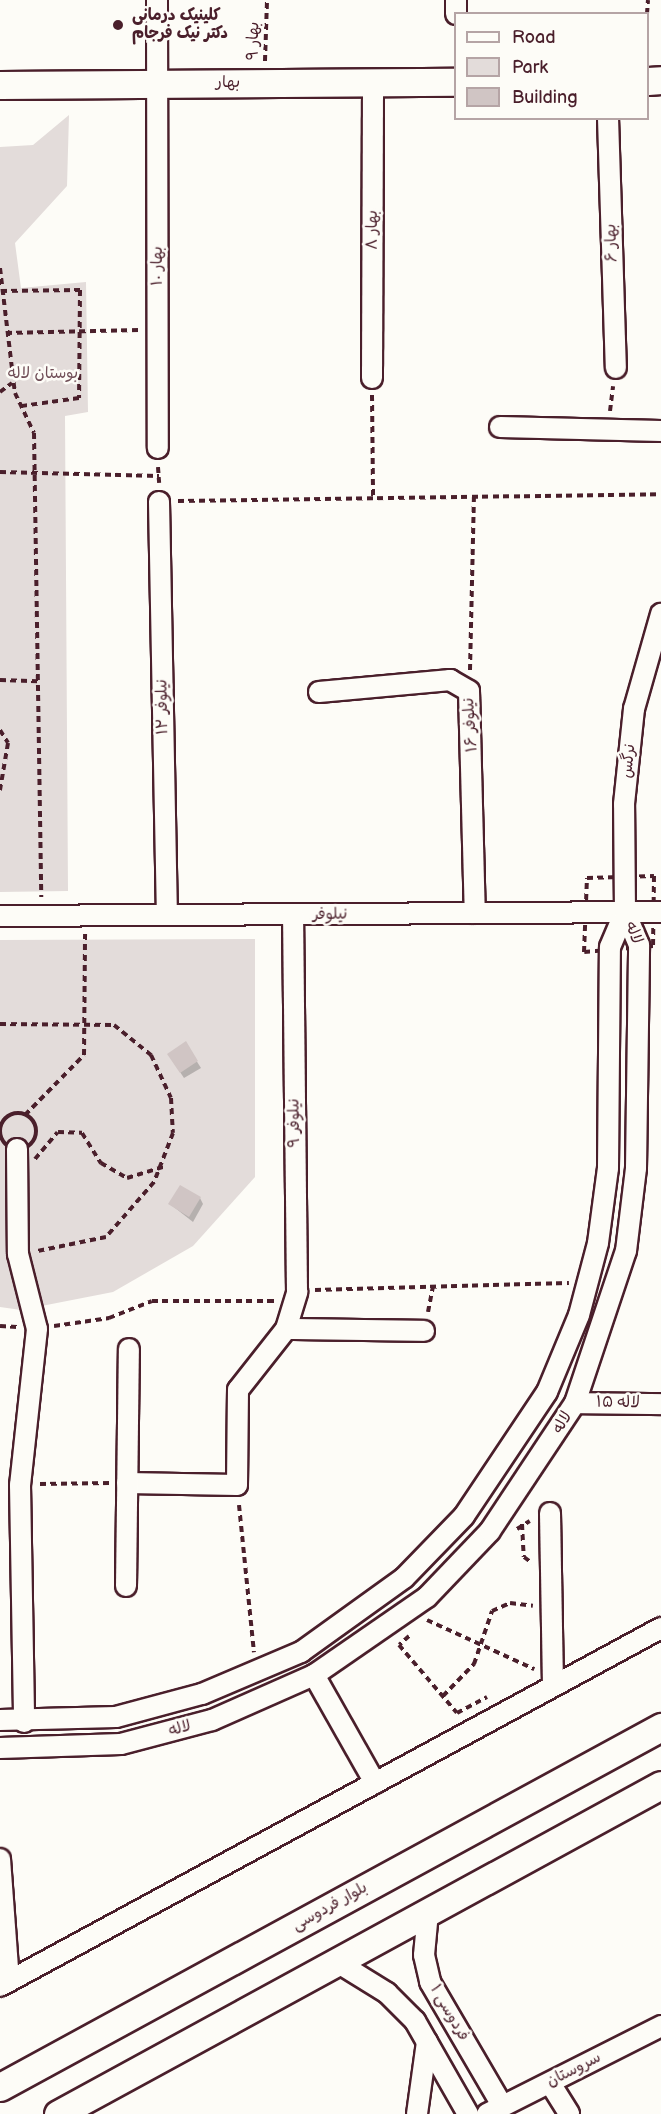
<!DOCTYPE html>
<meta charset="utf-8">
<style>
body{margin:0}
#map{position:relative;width:661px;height:2114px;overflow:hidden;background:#fdfcf7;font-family:"Balsamiq Sans","Playpen Sans Arabic",sans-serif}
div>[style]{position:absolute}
.green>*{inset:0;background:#e3dcda}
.shadow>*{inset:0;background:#0003}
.building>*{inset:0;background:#d0c5c4}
.path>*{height:4px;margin-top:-2px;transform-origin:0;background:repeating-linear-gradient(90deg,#4a1f2b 0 6px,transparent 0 10.5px)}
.path>.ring{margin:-2px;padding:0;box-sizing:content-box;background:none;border:4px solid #4a1f2b;border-radius:50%}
.roads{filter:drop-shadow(2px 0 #4a1f2b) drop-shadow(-2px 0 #4a1f2b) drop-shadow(0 2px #4a1f2b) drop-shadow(0 -2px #4a1f2b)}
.street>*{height:20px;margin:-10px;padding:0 10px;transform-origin:10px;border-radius:10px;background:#fdfcf7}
.secondary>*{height:27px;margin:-13.5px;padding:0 13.5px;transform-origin:13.5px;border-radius:13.5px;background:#fdfcf7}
.dots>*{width:16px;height:16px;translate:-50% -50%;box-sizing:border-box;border:3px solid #fdfcf7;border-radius:50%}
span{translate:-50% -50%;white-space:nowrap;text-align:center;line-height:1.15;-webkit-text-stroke:5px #fdfcf7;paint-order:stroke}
.poi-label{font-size:16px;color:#4a1f2b;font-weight:700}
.left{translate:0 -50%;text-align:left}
.street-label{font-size:16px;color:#4a1f2b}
.park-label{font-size:16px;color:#704e57}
.legend{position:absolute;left:454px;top:12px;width:195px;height:108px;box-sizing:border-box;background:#fdfcf7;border:2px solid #b5a4a5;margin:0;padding:8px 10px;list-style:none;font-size:18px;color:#4a1f2b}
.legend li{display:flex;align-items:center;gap:12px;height:30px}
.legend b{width:30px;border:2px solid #b5a4a5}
</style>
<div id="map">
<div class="green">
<div style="clip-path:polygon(69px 115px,67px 186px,15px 243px,21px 288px,86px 282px,88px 412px,65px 416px,68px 891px,0 892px,0 147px,33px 145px)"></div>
<div style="clip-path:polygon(255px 939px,255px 1177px,193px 1246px,113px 1292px,21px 1310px,0 1307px,0 940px)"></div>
</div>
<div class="shadow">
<div style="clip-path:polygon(185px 1043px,201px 1068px,184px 1078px,172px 1060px)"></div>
<div style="clip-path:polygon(200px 1198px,203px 1204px,193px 1222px,170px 1204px)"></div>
</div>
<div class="building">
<div style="clip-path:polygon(186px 1041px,198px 1061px,180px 1073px,167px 1054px)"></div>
<div style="clip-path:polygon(180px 1185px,201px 1197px,189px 1217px,168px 1204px)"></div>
</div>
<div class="path">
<div style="left:647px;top:14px;width:14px;rotate:-86deg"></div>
<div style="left:265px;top:61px;width:61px;rotate:-88.1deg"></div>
<div style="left:0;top:268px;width:126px;rotate:83.2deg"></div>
<div style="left:15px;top:393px;width:44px;rotate:64.6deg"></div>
<div style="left:34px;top:433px;width:464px;rotate:89.1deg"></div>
<div style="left:1px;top:291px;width:79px;rotate:-0.7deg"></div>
<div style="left:80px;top:290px;width:108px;rotate:90.5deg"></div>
<div style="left:79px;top:398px;width:59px;rotate:172.1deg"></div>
<div style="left:6px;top:333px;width:133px;rotate:-1.3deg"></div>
<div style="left:0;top:392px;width:15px;rotate:-37deg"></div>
<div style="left:372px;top:395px;width:104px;rotate:89.4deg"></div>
<div style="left:610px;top:411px;width:25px;rotate:-83deg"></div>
<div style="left:158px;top:467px;width:16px;rotate:86deg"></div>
<div style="left:0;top:472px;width:159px;rotate:1.4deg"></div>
<div style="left:178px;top:501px;width:483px;rotate:-0.8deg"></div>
<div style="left:470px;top:670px;width:173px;rotate:-88.7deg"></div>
<div style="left:0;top:680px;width:38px;rotate:2deg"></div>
<div style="left:0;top:730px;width:15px;rotate:58deg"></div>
<div style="left:8px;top:743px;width:48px;rotate:99.7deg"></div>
<div style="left:654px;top:876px;width:70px;rotate:90.8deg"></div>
<div style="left:653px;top:946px;width:69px;rotate:175deg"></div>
<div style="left:584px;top:952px;width:74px;rotate:-87.7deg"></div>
<div style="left:587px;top:878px;width:67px;rotate:-1.7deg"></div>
<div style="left:0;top:1024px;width:114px;rotate:0.5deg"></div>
<div style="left:114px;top:1025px;width:48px;rotate:39deg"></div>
<div style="left:151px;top:1055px;width:47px;rotate:65.1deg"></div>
<div style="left:171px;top:1098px;width:35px;rotate:87deg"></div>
<div style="left:173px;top:1133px;width:53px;rotate:111.2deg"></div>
<div style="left:154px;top:1182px;width:73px;rotate:131.1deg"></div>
<div style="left:106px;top:1237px;width:70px;rotate:168.5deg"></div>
<div class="ring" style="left:0;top:1113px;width:32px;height:32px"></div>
<div style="left:25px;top:1115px;width:84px;rotate:-45.5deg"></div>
<div style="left:84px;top:1055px;width:121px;rotate:-89.5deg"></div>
<div style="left:35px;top:1159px;width:35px;rotate:-50deg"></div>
<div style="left:58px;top:1132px;width:24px;rotate:2deg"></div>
<div style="left:82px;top:1133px;width:36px;rotate:58deg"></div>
<div style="left:101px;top:1163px;width:30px;rotate:30deg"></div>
<div style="left:127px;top:1178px;width:38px;rotate:-17deg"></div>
<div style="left:315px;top:1290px;width:254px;rotate:-1.6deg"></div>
<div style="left:428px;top:1312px;width:26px;rotate:-79deg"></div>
<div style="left:0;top:1326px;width:17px;rotate:3deg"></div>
<div style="left:54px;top:1326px;width:56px;rotate:-8.3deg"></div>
<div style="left:109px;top:1318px;width:46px;rotate:-21.6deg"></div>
<div style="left:152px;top:1301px;width:122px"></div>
<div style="left:40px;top:1484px;width:70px;rotate:-0.8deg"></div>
<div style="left:239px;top:1505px;width:148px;rotate:84.2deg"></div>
<div style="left:522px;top:1524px;width:33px;rotate:87deg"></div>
<div style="left:524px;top:1557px;width:10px;rotate:37deg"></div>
<div style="left:517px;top:1529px;width:15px;rotate:-32deg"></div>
<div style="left:427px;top:1620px;width:118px;rotate:24.6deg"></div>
<div style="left:409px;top:1636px;width:13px;rotate:138deg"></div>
<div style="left:399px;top:1645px;width:89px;rotate:49.5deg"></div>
<div style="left:457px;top:1713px;width:34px;rotate:-28deg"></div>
<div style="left:443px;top:1696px;width:45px;rotate:-45.9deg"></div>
<div style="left:474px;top:1664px;width:56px;rotate:-71.2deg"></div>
<div style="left:492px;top:1611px;width:20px;rotate:-24deg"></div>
<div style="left:510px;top:1603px;width:23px;rotate:7deg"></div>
</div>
<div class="roads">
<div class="street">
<div style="left:157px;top:0;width:448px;rotate:89.9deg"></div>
<div style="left:456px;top:0;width:14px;rotate:90deg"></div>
<div style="left:608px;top:118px;width:250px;rotate:88.2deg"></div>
<div style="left:372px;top:378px;width:296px;rotate:-89.8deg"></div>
<div style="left:500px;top:427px;width:161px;rotate:1.4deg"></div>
<div style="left:159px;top:502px;width:410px;rotate:88.9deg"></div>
<div style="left:319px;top:692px;width:132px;rotate:-5.2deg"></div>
<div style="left:450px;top:680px;width:22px;rotate:30deg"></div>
<div style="left:469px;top:691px;width:222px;rotate:88.5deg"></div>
<div style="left:0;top:916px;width:661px;rotate:-0.35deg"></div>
<div style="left:17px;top:1149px;width:105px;rotate:89.5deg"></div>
<div style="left:18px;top:1254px;width:77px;rotate:75.8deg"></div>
<div style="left:37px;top:1329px;width:157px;rotate:96.2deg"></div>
<div style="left:20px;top:1485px;width:237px;rotate:89deg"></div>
<div style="left:286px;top:1329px;width:138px;rotate:0.8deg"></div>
<div style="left:575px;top:1403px;width:86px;rotate:0.7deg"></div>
<div style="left:127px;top:1483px;width:110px;rotate:1deg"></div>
<div style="left:237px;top:1485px;width:95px;rotate:-89.4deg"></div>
<div style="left:238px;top:1390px;width:78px;rotate:-51.8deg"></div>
<div style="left:286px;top:1329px;width:39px;rotate:-73deg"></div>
<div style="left:297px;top:1292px;width:377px;rotate:-90.6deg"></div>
<div style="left:550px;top:1513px;width:173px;rotate:89deg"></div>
<div style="left:126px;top:1586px;width:237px;rotate:-89.3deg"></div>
<div style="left:314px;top:1675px;width:124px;rotate:60.5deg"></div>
<div style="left:0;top:1720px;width:116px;rotate:-1.5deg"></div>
<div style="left:116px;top:1717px;width:89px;rotate:-15deg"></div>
<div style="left:202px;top:1694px;width:108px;rotate:-23deg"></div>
<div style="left:301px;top:1652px;width:127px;rotate:-35.7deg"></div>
<div style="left:404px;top:1578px;width:86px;rotate:-45.9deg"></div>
<div style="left:464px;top:1516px;width:149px;rotate:-56.2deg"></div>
<div style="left:547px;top:1392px;width:83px;rotate:-67.4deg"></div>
<div style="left:579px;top:1315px;width:74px;rotate:-75.2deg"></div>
<div style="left:598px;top:1243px;width:76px;rotate:-82.4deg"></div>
<div style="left:608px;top:1168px;width:221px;rotate:-89.5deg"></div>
<div style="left:610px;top:947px;width:38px;rotate:-67deg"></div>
<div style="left:0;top:1748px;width:121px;rotate:-1.9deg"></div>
<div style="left:121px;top:1744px;width:94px;rotate:-14.8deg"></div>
<div style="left:212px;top:1720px;width:111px;rotate:-23.8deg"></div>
<div style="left:314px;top:1675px;width:137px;rotate:-34.6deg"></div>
<div style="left:427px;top:1597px;width:91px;rotate:-46.3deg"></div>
<div style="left:490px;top:1531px;width:154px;rotate:-56.4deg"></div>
<div style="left:575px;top:1403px;width:160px;rotate:-71.5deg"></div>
<div style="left:626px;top:1251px;width:84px;rotate:-83.1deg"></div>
<div style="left:636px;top:1168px;width:223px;rotate:-89.2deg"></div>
<div style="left:639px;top:945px;width:36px;rotate:-113deg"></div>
<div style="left:625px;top:912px;width:108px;rotate:-90.5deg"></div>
<div style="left:624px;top:804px;width:96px;rotate:-84deg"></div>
<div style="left:634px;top:709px;width:99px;rotate:-74.1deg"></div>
<div style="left:0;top:1859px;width:122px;rotate:85.8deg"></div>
<div style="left:428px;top:1912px;width:43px;rotate:95.3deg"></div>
<div style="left:424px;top:1955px;width:28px;rotate:77deg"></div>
<div style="left:430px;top:1982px;width:143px;rotate:59.7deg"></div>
<div style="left:337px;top:1962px;width:59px;rotate:31.8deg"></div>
<div style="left:387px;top:1993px;width:40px;rotate:45deg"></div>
<div style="left:415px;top:2021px;width:107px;rotate:60.3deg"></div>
<div style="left:0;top:1986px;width:752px;rotate:-28.44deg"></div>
<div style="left:550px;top:2083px;width:36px;rotate:58deg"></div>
<div style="left:417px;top:2114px;width:73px;rotate:-82.1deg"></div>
<div style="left:487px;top:2114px;width:195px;rotate:-26.8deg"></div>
</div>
<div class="secondary">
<div style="left:648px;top:81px;width:13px;rotate:-4deg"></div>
<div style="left:0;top:85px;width:456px;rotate:-0.4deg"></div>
<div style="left:0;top:2087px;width:753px;rotate:-28.57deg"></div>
<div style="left:58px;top:2114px;width:687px;rotate:-28.62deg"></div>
</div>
</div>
<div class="dots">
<div style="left:118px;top:25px;background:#4a1f2b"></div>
</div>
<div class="poi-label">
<span class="left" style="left:132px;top:25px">کلینیک درمانی<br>دکتر نیک فرجام</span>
</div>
<div class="street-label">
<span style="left:254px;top:41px;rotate:-88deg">بهار ۹</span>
<span style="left:228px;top:83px">بهار</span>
<span style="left:373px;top:230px;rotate:-90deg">بهار ۸</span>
<span style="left:612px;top:243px;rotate:-92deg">بهار ۶</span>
<span style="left:158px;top:266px;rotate:-90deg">بهار ۱۰</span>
<span style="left:163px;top:707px;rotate:-91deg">نیلوفر ۱۲</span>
<span style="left:471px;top:725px;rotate:-94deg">نیلوفر ۱۶</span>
<span style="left:629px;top:761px;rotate:-84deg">نرگس</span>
<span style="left:330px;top:915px;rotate:-1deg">نیلوفر</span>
<span style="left:633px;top:933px;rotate:70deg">لاله</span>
<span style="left:295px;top:1123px;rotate:-91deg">نیلوفر ۹</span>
<span style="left:618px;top:1403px;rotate:1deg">لاله ۱۵</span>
<span style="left:563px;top:1423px;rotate:-59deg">لاله</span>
<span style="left:180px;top:1729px;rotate:-15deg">لاله</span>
<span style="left:330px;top:1907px;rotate:-29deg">بلوار فردوسی</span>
<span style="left:449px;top:2013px;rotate:60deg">فردوسی ۱</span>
<span style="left:574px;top:2070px;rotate:-27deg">سروستان</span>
</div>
<div class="park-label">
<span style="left:43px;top:374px">بوستان لاله</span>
</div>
<ul class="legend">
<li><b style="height:8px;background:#fdfcf7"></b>Road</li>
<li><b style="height:16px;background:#e3dcda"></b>Park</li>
<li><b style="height:16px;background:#d0c5c4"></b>Building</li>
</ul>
</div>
